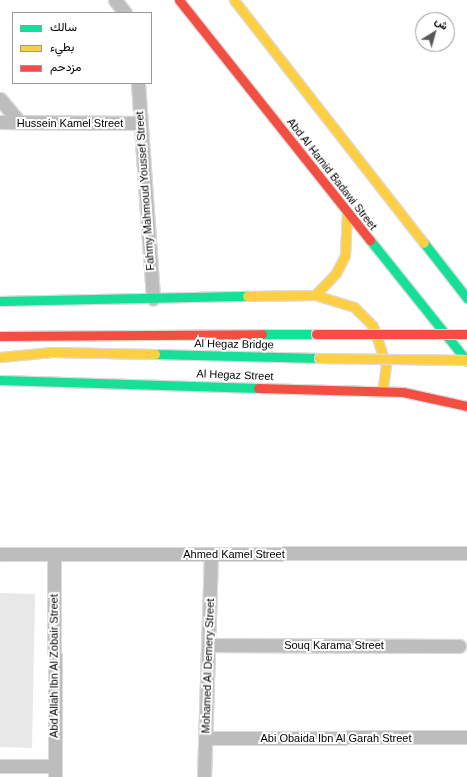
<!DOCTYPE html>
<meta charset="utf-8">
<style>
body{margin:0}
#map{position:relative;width:467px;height:777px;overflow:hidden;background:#fff;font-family:Arial,Vazirmatn,sans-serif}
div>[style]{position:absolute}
.green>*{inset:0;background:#e8e8e8}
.roads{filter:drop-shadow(1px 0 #dbdbdb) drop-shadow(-1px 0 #dbdbdb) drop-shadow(0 1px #dbdbdb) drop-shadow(0 -1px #dbdbdb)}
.street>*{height:13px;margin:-6.5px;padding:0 6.5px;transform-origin:6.5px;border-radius:6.5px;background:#bdbdbd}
.fast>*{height:9px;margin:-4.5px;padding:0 4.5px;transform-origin:4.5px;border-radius:4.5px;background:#16e098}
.slow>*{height:9px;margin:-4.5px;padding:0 4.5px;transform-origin:4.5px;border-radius:4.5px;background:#ffcf43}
.jam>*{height:9px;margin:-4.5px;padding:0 4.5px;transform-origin:4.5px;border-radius:4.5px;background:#f24e42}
.bridges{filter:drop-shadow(1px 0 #dbdbdb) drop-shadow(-1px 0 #dbdbdb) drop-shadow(0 1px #dbdbdb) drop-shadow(0 -1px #dbdbdb)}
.slow-bridge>*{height:9px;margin:-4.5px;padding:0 4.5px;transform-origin:4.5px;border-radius:4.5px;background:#ffcf43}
.jam-bridge>*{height:9px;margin:-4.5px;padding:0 4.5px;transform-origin:4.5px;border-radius:4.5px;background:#f24e42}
span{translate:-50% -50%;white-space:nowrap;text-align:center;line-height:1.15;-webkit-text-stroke:4px #fff;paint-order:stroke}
.street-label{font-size:11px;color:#000}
.legend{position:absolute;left:12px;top:12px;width:140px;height:72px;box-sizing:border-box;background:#fff;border:1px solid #999;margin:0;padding:5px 7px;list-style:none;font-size:12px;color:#000}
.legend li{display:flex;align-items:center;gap:8px;height:20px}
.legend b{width:20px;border:1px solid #999}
.north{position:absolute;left:415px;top:12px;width:40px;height:40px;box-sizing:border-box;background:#fff;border:1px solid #999;border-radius:50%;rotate:37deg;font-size:11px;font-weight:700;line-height:16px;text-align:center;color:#000}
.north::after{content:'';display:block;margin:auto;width:14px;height:18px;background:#595959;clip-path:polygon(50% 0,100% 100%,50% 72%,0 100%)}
</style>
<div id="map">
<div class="green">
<div style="clip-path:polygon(0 593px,35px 594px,32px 748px,0 747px)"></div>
</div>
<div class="roads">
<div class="street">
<div style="left:115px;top:0;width:16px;rotate:52deg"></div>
<div style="left:138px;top:83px;width:216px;rotate:86deg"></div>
<div style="left:0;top:99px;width:30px;rotate:50deg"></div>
<div style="left:0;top:122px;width:140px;rotate:0.4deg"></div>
<div style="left:0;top:554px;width:467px;rotate:-0.1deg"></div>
<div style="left:54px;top:555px;width:222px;rotate:89.7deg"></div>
<div style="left:209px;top:645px;width:250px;rotate:0.2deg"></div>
<div style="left:206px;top:738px;width:261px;rotate:-0.2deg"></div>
<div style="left:0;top:766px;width:55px"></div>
<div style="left:204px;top:777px;width:222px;rotate:-88.2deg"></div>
</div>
<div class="fast">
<div style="left:370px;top:240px;width:155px;rotate:51.3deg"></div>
<div style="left:424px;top:243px;width:70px;rotate:52deg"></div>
<div style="left:0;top:301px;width:247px;rotate:-1.2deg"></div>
<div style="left:262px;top:334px;width:54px"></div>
<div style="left:155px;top:354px;width:164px;rotate:1.4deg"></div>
<div style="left:0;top:380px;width:258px;rotate:1.8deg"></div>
</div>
<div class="slow">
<div style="left:234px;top:0;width:308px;rotate:52deg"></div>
<div style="left:315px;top:295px;width:41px;rotate:17.1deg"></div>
<div style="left:354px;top:307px;width:27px;rotate:45deg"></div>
<div style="left:373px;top:326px;width:41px;rotate:71.6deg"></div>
<div style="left:386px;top:365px;width:27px;rotate:98deg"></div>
<div style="left:247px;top:296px;width:68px;rotate:-0.8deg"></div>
<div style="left:315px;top:295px;width:30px;rotate:-46deg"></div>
<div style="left:336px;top:273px;width:20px;rotate:-63deg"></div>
<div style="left:345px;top:255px;width:42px;rotate:-87.3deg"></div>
<div style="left:0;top:357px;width:52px;rotate:-5.5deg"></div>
<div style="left:52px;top:352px;width:103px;rotate:1.1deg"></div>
</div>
<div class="jam">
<div style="left:179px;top:0;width:307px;rotate:51.5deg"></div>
<div style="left:0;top:336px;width:262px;rotate:-0.4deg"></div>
<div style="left:258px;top:388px;width:145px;rotate:1.6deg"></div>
<div style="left:403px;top:392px;width:66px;rotate:12.3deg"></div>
</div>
</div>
<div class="bridges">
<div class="slow-bridge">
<div style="left:319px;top:358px;width:148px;rotate:0.8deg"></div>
</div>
<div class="jam-bridge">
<div style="left:316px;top:334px;width:151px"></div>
</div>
</div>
<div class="street-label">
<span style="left:70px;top:123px">Hussein Kamel Street</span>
<span style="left:332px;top:174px;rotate:52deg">Abd Al Hamid Badawi Street</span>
<span style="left:145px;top:191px;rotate:-94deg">Fahmy Mahmoud Youssef Street</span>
<span style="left:234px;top:344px;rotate:1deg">Al Hegaz Bridge</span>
<span style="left:235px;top:375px;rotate:2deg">Al Hegaz Street</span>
<span style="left:234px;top:554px">Ahmed Kamel Street</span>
<span style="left:334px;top:645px">Souq Karama Street</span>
<span style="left:54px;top:666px;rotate:-90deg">Abd Allah Ibn Al Zobair Street</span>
<span style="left:208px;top:666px;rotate:-88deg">Mohamed Al Demery Street</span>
<span style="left:336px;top:738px">Abi Obaida Ibn Al Garah Street</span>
</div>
<ul class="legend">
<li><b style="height:5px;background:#16e098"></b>سالك</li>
<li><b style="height:5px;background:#ffcf43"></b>بطيء</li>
<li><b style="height:5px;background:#f24e42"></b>مزدحم</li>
</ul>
<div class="north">ش</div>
</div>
